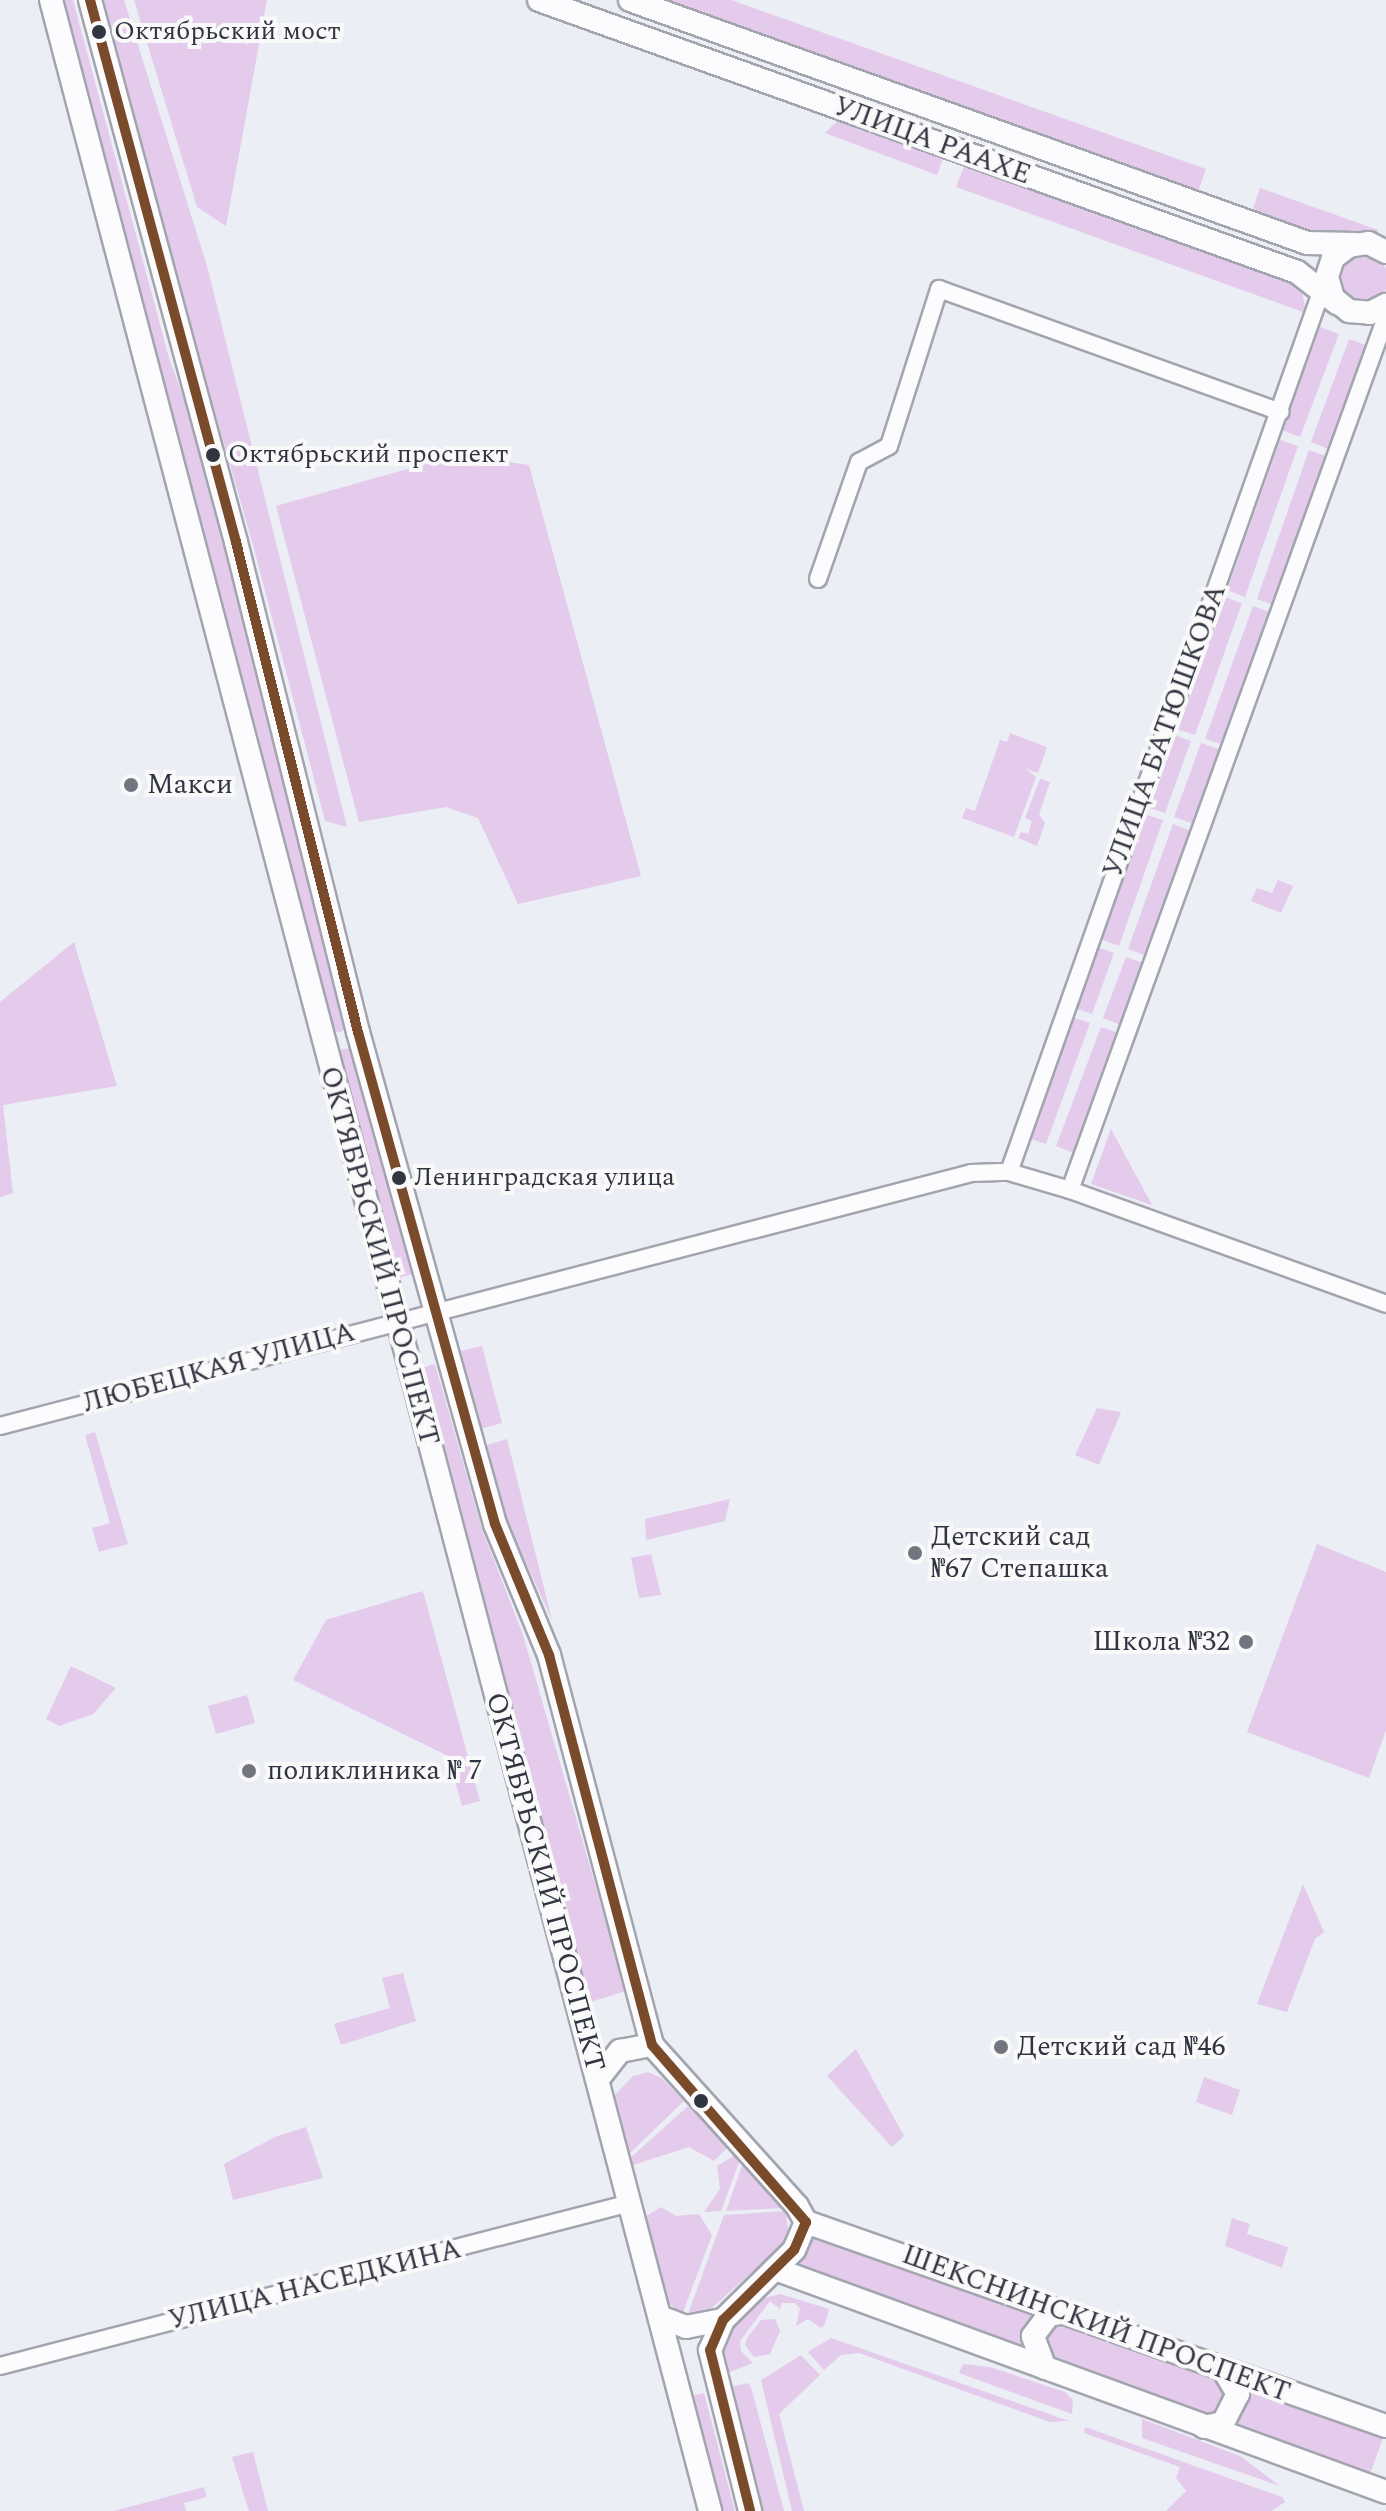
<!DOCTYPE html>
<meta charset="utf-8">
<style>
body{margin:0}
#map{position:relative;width:1386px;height:2511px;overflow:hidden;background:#eceef5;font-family:Spectral,serif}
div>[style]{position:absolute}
.green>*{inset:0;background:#e4caeb}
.round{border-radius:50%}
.roads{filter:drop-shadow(2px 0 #a3a5ae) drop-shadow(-2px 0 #a3a5ae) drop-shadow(0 2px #a3a5ae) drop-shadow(0 -2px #a3a5ae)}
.minor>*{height:16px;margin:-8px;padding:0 8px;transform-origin:8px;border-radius:8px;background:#fcfcfe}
.major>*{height:22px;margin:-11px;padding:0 11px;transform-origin:11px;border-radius:11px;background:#fcfcfe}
.bus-1>*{height:10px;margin:-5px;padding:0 5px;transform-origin:5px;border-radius:5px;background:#7a4b2a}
.dots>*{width:22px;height:22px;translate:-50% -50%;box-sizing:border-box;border:4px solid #f9f9f9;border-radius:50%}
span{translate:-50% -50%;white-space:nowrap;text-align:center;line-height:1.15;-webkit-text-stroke:8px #f9f9f9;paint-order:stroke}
.bus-label{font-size:26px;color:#313441}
.left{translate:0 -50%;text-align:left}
.street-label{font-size:28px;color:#313441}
.poi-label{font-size:28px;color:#313441}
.right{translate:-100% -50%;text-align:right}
</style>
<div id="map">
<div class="green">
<div style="clip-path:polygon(62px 0,73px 0,169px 358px,192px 420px,345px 1028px,341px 1032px,329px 1031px)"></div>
<div style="clip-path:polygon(96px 0,124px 0,207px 266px,347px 827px,325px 821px,253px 545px)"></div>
<div style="clip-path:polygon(134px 0,267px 0,226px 226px,197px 207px)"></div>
<div style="clip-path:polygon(630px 0,731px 0,1206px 169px,1198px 192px)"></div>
<div style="clip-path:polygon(848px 111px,947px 147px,937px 175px,825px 133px)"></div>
<div style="clip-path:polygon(969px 154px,1298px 269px,1306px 313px,956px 187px)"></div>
<div style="clip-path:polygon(1260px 188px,1378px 230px,1374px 245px,1288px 236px,1253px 208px)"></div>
<div class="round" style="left:1338px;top:254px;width:50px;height:50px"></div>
<div style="clip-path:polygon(1320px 327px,1339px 334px,1300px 437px,1282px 430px)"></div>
<div style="clip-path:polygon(1349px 339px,1368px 346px,1329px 449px,1311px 442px)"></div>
<div style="clip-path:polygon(1280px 440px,1298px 446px,1245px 597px,1227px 590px)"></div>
<div style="clip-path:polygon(1309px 450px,1328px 457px,1276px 606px,1257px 599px)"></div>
<div style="clip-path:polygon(457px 455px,529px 465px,641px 876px,518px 904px,478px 818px,446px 807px,359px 822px,276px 506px)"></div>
<div style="clip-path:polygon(1224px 597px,1242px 603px,1195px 735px,1176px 729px)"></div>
<div style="clip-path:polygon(1253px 606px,1272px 613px,1224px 745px,1205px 739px)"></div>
<div style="clip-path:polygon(1010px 733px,1047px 747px,1038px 773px,1026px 769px,1036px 777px,1014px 837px,962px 818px,966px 808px,975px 811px,1000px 740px,1007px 742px)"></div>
<div style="clip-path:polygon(1172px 734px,1191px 741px,1165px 813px,1146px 807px)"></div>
<div style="clip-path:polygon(1201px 743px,1220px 749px,1194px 824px,1174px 817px)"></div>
<div style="clip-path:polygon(1040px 779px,1050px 782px,1039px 814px,1045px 823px,1037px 846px,1018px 838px,1021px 832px,1028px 834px,1032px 821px,1025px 818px)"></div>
<div style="clip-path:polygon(1144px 814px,1163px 820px,1119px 946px,1100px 939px)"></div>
<div style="clip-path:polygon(1173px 824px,1191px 831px,1147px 956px,1128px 949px)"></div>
<div style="clip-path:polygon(1278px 880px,1293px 886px,1281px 913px,1251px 901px,1257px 888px,1272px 893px)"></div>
<div style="clip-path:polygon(74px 942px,117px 1086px,3px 1105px,13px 1193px,0 1197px,0 1002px)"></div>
<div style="clip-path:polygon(1097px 947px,1114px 953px,1092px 1014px,1075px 1008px)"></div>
<div style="clip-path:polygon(1126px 957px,1143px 963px,1121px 1025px,1103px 1018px)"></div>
<div style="clip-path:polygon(1072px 1017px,1090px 1023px,1046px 1144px,1028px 1138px)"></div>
<div style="clip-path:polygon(1101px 1027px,1118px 1033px,1074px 1153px,1056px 1146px)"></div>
<div style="clip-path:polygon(350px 1048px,414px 1274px,397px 1278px,335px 1051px)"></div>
<div style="clip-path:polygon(1111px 1129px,1152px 1205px,1091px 1184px)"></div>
<div style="clip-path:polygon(482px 1346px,502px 1423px,480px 1429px,461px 1351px)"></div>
<div style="clip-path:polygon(435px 1364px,482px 1529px,523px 1635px,626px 1991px,590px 2002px,418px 1369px)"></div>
<div style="clip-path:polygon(1097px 1408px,1121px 1412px,1099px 1465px,1075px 1455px)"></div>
<div style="clip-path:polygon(95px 1432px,128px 1544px,99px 1552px,92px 1528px,110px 1523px,85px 1435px)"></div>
<div style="clip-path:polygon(507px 1439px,552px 1620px,505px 1516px,487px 1445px)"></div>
<div style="clip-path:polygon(730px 1499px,725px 1521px,646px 1540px,645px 1519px)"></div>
<div style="clip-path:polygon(1317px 1544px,1386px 1572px,1386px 1730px,1369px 1778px,1247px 1732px)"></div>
<div style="clip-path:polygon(651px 1554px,661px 1595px,639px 1598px,631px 1558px)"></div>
<div style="clip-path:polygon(423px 1591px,480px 1801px,462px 1806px,448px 1756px,293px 1680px,326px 1620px)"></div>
<div style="clip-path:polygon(71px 1666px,116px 1688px,93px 1714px,59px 1726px,46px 1719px)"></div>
<div style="clip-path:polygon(247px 1695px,255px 1723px,216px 1734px,208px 1706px)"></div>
<div style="clip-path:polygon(1303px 1884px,1324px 1932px,1315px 1939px,1287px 2012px,1257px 2004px)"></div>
<div style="clip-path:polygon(403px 1973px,416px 2021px,341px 2045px,334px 2024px,390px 2008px,382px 1978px)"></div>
<div style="clip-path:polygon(856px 2049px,904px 2136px,892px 2147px,827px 2076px)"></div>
<div style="clip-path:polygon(648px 2072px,662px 2078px,684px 2101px,627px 2156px,614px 2096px,633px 2076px)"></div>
<div style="clip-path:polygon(1204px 2077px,1240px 2090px,1232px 2115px,1196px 2102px)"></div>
<div style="clip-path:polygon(688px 2106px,728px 2147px,714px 2161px,689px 2147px,630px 2166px,628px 2160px)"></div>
<div style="clip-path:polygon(306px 2127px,323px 2178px,233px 2200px,224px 2164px,275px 2137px)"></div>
<div style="clip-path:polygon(735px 2155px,740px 2160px,721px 2211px,704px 2212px,720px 2189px,717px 2166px)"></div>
<div style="clip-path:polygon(743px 2163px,782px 2205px,784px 2208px,726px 2211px)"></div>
<div style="clip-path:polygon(661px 2207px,676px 2216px,699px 2214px,712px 2235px,682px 2315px,666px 2300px,643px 2218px)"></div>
<div style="clip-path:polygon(786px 2211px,788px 2229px,782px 2245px,702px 2317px,687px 2317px,724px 2215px)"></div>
<div style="clip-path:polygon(1232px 2218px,1250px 2224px,1247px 2234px,1288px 2247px,1282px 2268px,1225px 2246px)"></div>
<div style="clip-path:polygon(815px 2235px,1039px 2314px,1024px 2324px,1028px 2353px,790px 2266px)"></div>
<div style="clip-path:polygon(780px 2294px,829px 2309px,825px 2324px,821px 2328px,808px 2319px,796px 2326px,800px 2309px,795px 2303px,782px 2303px,780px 2309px,770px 2301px,740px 2341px,741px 2351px,753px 2363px,723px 2375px,722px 2342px,733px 2324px,765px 2298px)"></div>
<div style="clip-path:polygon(775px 2319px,780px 2331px,770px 2354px,754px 2357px,745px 2345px,747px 2338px,761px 2320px)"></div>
<div style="clip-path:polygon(1061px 2320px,1218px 2376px,1227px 2391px,1224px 2404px,1215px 2414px,1203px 2416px,1048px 2360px,1043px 2344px,1046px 2328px)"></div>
<div style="clip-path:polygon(831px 2338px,1069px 2421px,1050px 2422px,859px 2353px,841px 2355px,824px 2370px,808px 2352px)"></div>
<div style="clip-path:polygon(801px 2355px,820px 2375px,779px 2414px,804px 2511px,792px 2511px,761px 2380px)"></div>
<div style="clip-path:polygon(963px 2364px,990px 2367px,1065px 2392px,1073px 2400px,1072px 2414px,959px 2373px)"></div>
<div style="clip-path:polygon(748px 2383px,751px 2387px,784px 2511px,758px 2511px,726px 2388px)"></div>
<div style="clip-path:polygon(1245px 2388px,1383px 2438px,1370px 2474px,1224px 2428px)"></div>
<div style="clip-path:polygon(704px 2393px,735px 2511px,720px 2511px,690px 2396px)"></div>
<div style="clip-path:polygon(1142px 2419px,1240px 2456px,1280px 2486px,1142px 2438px)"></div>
<div style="clip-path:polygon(1085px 2427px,1282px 2497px,1285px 2502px,1271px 2511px,1166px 2511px,1186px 2491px,1176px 2478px,1180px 2467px,1084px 2433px)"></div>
<div style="clip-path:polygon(253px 2452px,268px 2511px,249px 2511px,232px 2457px)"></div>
<div style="clip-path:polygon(204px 2487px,207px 2497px,184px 2503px,186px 2511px,114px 2511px)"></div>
</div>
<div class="roads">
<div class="minor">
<div style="left:818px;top:579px;width:124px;rotate:-70.7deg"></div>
<div style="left:859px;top:462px;width:34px;rotate:-28deg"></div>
<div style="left:889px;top:446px;width:165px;rotate:-72.3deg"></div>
<div style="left:939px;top:289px;width:363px;rotate:19.8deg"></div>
<div style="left:1009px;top:1172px;width:942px;rotate:-70.47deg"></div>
<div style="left:1070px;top:1190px;width:928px;rotate:-70.1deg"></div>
<div style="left:0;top:1426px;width:1003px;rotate:-14.6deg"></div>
<div style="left:971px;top:1173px;width:38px;rotate:-2deg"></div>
<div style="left:1009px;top:1172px;width:64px;rotate:16.4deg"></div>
<div style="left:1070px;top:1190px;width:336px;rotate:19.8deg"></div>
<div style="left:0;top:2366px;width:651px;rotate:-14.51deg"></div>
</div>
<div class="major">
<div style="left:51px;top:0;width:2596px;rotate:75.29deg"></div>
<div style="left:90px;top:0;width:561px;rotate:74.92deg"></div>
<div style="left:236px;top:542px;width:505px;rotate:76.02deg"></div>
<div style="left:358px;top:1032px;width:511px;rotate:74.44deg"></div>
<div style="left:495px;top:1524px;width:142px;rotate:67.6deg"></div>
<div style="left:549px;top:1655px;width:403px;rotate:75.2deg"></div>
<div style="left:652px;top:2045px;width:217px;rotate:48deg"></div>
<div style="left:797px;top:2206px;width:18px;rotate:61deg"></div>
<div style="left:806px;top:2222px;width:30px;rotate:113deg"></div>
<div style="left:794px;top:2250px;width:100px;rotate:135.4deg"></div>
<div style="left:723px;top:2320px;width:33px;rotate:113deg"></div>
<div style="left:710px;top:2350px;width:166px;rotate:76deg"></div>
<div style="left:539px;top:0;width:805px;rotate:19.74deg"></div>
<div style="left:1297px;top:272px;width:51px;rotate:37.8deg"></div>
<div style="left:630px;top:0;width:719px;rotate:19.74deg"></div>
<div style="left:1307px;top:243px;width:48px;rotate:1.2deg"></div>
<div style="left:1386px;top:252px;width:20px;rotate:-153deg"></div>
<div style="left:1368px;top:243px;width:19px;rotate:171deg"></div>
<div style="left:1349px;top:246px;width:20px;rotate:143deg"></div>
<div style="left:1333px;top:258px;width:20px;rotate:108deg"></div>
<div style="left:1327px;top:277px;width:22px;rotate:74deg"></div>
<div style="left:1333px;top:298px;width:21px;rotate:39deg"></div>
<div style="left:1349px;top:311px;width:21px;rotate:5deg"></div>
<div style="left:1370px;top:313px;width:18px;rotate:-27deg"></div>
<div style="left:598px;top:2079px;width:36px;rotate:-52deg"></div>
<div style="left:620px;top:2051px;width:33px;rotate:-11deg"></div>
<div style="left:806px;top:2222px;width:615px;rotate:19.38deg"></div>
<div style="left:775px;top:2269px;width:650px;rotate:20.05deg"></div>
<div style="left:660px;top:2317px;width:28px;rotate:21deg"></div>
<div style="left:686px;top:2327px;width:38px;rotate:-11deg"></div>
<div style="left:1045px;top:2368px;width:34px;rotate:-111deg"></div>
<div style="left:1033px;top:2336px;width:26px;rotate:-53deg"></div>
<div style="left:1049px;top:2315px;width:17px;rotate:-10deg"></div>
<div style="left:1204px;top:2427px;width:19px;rotate:-12deg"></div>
<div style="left:1223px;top:2423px;width:33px;rotate:-63deg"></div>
<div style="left:1238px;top:2394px;width:29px;rotate:-121deg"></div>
</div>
</div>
<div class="bus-1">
<div style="left:90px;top:0;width:561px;rotate:74.92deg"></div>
<div style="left:236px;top:542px;width:505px;rotate:76.02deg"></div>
<div style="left:358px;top:1032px;width:511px;rotate:74.44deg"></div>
<div style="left:495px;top:1524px;width:142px;rotate:67.6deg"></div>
<div style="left:549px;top:1655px;width:403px;rotate:75.2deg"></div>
<div style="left:652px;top:2045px;width:235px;rotate:49deg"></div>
<div style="left:806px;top:2222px;width:30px;rotate:113deg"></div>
<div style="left:794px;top:2250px;width:100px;rotate:135.4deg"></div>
<div style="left:723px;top:2320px;width:33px;rotate:113deg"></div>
<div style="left:710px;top:2350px;width:166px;rotate:76deg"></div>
</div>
<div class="dots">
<div style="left:99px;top:32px;background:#313441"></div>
<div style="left:213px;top:455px;background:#313441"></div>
<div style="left:131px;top:785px;background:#727580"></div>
<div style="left:399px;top:1178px;background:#313441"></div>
<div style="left:915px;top:1553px;background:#727580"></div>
<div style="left:1246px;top:1642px;background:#727580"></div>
<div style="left:249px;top:1771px;background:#727580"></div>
<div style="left:1001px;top:2047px;background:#727580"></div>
<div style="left:701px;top:2101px;background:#313441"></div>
</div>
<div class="bus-label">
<span class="left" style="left:114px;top:32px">Октябрьский мост</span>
<span class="left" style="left:228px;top:455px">Октябрьский проспект</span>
<span class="left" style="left:414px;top:1178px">Ленинградская улица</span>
</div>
<div class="street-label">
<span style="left:932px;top:141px;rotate:20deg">УЛИЦА РААХЕ</span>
<span style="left:1165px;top:731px;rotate:-70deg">УЛИЦА БАТЮШКОВА</span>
<span style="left:379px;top:1256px;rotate:75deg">ОКТЯБРЬСКИЙ ПРОСПЕКТ</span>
<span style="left:219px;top:1368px;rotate:-15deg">ЛЮБЕЦКАЯ УЛИЦА</span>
<span style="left:545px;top:1882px;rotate:75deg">ОКТЯБРЬСКИЙ ПРОСПЕКТ</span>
<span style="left:315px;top:2285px;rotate:-14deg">УЛИЦА НАСЕДКИНА</span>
<span style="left:1096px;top:2324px;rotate:20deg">ШЕКСНИНСКИЙ ПРОСПЕКТ</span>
</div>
<div class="poi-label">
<span class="left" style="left:147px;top:785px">Макси</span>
<span class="left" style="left:931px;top:1553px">Детский сад<br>№67 Степашка</span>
<span class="right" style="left:1230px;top:1642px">Школа №32</span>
<span class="left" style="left:267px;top:1771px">поликлиника № 7</span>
<span class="left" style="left:1017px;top:2047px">Детский сад №46</span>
</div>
</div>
